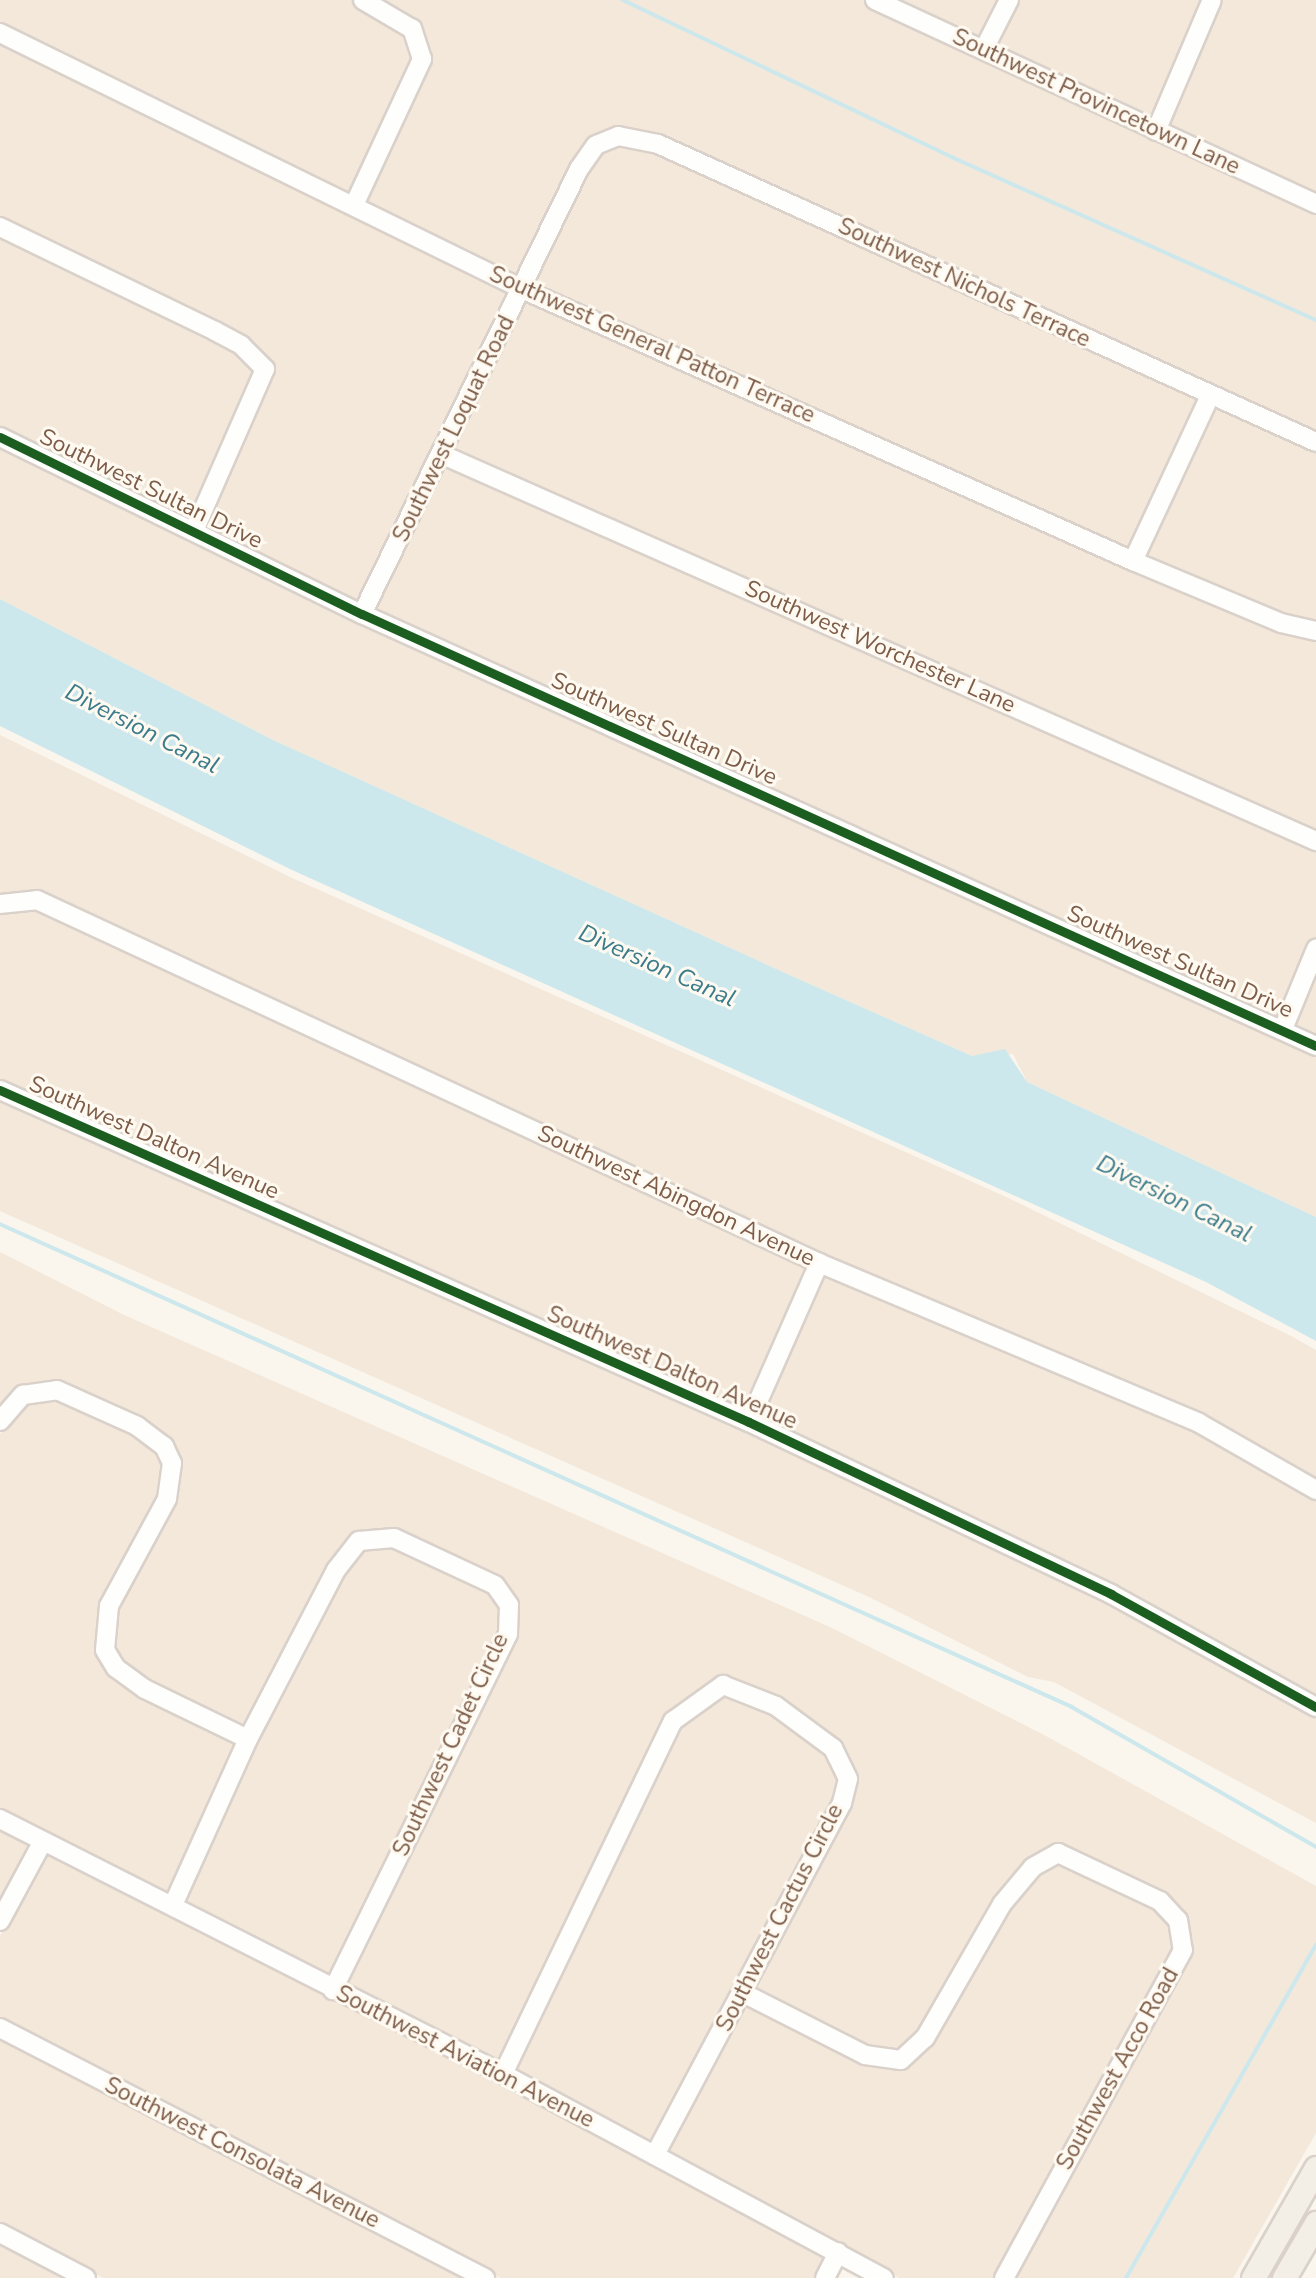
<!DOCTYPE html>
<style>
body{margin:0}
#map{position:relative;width:1316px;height:2278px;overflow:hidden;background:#faf5ed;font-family:"Nunito Sans",sans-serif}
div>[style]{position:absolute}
.residential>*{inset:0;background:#f3e8da}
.water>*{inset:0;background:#cce8ec}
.stream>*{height:3.5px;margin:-1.75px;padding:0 1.75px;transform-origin:1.75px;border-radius:1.75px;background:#cce8ec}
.roads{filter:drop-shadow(2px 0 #d9d1ca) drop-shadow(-2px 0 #d9d1ca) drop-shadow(0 2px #d9d1ca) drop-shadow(0 -2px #d9d1ca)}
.minor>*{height:18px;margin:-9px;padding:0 9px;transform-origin:9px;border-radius:9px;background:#fefefc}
.major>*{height:23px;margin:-11.5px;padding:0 11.5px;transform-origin:11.5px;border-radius:11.5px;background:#f4efe6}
.cycleway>*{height:9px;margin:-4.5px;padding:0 4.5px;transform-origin:4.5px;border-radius:4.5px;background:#1b5e20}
span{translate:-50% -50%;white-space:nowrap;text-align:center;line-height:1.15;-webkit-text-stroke:6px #fffaf1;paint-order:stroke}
.street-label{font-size:23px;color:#7d5c48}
.water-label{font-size:24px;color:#3b7c8b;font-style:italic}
</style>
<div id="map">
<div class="residential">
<div style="clip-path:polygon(0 0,1316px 0,1316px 1217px,1027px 1082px,1013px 1054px,972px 1056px,794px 977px,273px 740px,0 599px)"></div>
<div style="clip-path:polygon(0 735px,290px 877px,1004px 1196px,1291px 1336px,1316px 1350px,1316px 1482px,43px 893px,0 895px)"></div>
<div style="clip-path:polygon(35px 908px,810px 1267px,746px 1412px,0 1082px,0 912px)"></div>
<div style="clip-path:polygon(0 1099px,746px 1429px,1108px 1601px,1316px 1716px,1316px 1823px,1054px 1682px,1028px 1677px,869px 1597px,0 1211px)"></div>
<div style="clip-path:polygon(0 1252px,124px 1315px,832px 1628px,1046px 1736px,1316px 1886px,1316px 2133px,1233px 2278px,1012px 2278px,1188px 1954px,1184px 1918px,1061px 1846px,1030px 1860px,920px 2033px,899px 2053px,867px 2048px,753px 1989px,848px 1807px,839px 1744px,720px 1679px,669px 1715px,500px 2064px,343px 1986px,513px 1638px,500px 1580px,359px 1533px,245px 1730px,148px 1682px,121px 1662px,112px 1647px,116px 1609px,178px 1486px,168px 1440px,140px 1419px,59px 1383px,30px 1383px,0 1408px)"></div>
<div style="clip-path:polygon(822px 1272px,1196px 1430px,1316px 1499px,1316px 1699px,758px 1418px)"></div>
<div style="clip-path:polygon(55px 1397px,134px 1433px,158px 1451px,165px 1465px,161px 1496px,99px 1616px,99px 1652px,239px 1743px,170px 1895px,0 1810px,0 1434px,26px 1401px)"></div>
<div style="clip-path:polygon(392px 1546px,490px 1591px,502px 1608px,501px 1632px,331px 1980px,182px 1902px,254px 1743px,341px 1574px,362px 1548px)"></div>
<div style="clip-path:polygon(723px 1694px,773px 1713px,828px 1753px,841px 1780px,836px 1800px,652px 2145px,512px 2070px,678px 1726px)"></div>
<div style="clip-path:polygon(0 1828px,32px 1846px,0 1907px)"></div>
<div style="clip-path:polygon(45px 1853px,500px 2081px,829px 2256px,817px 2278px,501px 2278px,0 2020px,0 1936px)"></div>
<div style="clip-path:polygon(1058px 1861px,1156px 1907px,1171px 1923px,1175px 1949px,996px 2278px,899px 2278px,664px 2151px,746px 2002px,864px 2063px,900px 2068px,1008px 1909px,1037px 1873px)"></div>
<div style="clip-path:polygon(0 2037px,468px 2278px,103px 2278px,0 2225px)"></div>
<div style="clip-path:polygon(0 2241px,70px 2278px,0 2278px)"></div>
</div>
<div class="water">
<div style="clip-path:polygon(0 599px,273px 740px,794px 977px,972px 1056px,1005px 1049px,1027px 1082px,1316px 1217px,1316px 1341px,1206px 1282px,292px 870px,0 726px)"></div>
</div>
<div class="stream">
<div style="left:623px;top:0;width:367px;rotate:25.5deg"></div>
<div style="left:954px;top:158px;width:397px;rotate:24.1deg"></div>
<div style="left:0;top:1224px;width:1176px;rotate:24.25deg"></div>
<div style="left:1072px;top:1707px;width:281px;rotate:29.8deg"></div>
<div style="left:1126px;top:2278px;width:383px;rotate:-60.3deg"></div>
</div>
<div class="roads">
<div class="minor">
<div style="left:875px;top:0;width:486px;rotate:24.8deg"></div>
<div style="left:0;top:33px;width:581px;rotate:26.12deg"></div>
<div style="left:522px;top:289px;width:669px;rotate:24deg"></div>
<div style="left:1133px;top:561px;width:160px;rotate:22.7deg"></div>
<div style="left:1281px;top:623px;width:36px;rotate:13deg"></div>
<div style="left:984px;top:49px;width:55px;rotate:-63deg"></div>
<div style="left:1156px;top:131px;width:142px;rotate:-66.9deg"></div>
<div style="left:355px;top:203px;width:159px;rotate:-65deg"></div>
<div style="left:422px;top:59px;width:32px;rotate:-108deg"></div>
<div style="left:412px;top:29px;width:57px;rotate:-149.4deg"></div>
<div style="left:0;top:227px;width:239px;rotate:25.8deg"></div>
<div style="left:215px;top:331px;width:30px;rotate:28deg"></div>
<div style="left:241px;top:345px;width:34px;rotate:45deg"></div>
<div style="left:265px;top:369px;width:177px;rotate:113.7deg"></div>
<div style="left:0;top:437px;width:403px;rotate:26.1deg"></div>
<div style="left:362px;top:614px;width:1047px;rotate:24.36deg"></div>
<div style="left:443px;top:455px;width:955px;rotate:23.85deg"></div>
<div style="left:1133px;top:561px;width:182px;rotate:-65deg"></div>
<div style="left:362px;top:614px;width:495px;rotate:-64deg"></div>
<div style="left:579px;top:169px;width:29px;rotate:-55deg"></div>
<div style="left:596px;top:145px;width:24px;rotate:-22deg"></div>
<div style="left:618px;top:136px;width:41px;rotate:11.3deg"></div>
<div style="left:658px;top:144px;width:722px;rotate:24.37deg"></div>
<div style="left:0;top:904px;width:37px;rotate:-6deg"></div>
<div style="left:37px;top:900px;width:862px;rotate:24.9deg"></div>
<div style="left:819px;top:1263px;width:412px;rotate:22.8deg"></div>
<div style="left:1199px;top:1423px;width:135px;rotate:29.8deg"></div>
<div style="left:1283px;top:1029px;width:87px;rotate:-67.6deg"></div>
<div style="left:0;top:1090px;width:819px;rotate:23.91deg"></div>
<div style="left:749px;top:1422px;width:401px;rotate:25.4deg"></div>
<div style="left:1111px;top:1594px;width:234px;rotate:28.9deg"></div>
<div style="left:0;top:1421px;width:35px;rotate:-49deg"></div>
<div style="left:23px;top:1395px;width:34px;rotate:-8deg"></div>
<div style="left:57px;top:1390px;width:88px;rotate:24.2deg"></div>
<div style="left:137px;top:1426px;width:34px;rotate:37deg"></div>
<div style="left:164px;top:1446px;width:19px;rotate:65deg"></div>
<div style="left:172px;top:1463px;width:36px;rotate:98deg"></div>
<div style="left:167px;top:1499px;width:122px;rotate:118.5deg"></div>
<div style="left:109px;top:1606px;width:44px;rotate:95.2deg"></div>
<div style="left:105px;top:1650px;width:21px;rotate:59deg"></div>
<div style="left:116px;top:1668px;width:36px;rotate:36deg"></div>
<div style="left:145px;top:1689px;width:114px;rotate:25.9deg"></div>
<div style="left:749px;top:1422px;width:174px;rotate:-66.2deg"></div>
<div style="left:0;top:1819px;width:564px;rotate:26.88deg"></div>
<div style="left:503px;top:2074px;width:432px;rotate:28.2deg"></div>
<div style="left:173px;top:1905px;width:182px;rotate:-65.7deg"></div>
<div style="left:248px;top:1739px;width:191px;rotate:-62.5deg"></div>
<div style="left:336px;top:1570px;width:37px;rotate:-52deg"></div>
<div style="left:359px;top:1541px;width:35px;rotate:-5deg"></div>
<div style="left:394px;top:1538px;width:111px;rotate:25deg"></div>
<div style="left:495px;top:1585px;width:24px;rotate:55deg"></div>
<div style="left:509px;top:1605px;width:29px;rotate:92deg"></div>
<div style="left:508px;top:1634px;width:397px;rotate:116.2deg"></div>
<div style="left:0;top:1921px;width:89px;rotate:-61.7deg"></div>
<div style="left:743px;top:1993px;width:137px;rotate:26.9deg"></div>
<div style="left:865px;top:2055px;width:36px;rotate:8deg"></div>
<div style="left:901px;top:2060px;width:33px;rotate:-43deg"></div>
<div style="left:925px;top:2038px;width:155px;rotate:-60.1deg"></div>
<div style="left:1002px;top:1904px;width:48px;rotate:-50deg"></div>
<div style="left:1033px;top:1867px;width:29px;rotate:-29deg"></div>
<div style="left:1058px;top:1853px;width:113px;rotate:25.2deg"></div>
<div style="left:1160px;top:1901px;width:26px;rotate:47deg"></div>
<div style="left:1178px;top:1920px;width:30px;rotate:81deg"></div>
<div style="left:1183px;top:1950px;width:374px;rotate:118.6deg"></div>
<div style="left:0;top:2028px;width:546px;rotate:27.27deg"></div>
<div style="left:503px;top:2074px;width:392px;rotate:-64.3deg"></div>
<div style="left:673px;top:1721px;width:62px;rotate:-35.8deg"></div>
<div style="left:723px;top:1685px;width:57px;rotate:21.6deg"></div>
<div style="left:776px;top:1706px;width:71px;rotate:36.4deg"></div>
<div style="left:833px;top:1748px;width:34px;rotate:64deg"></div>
<div style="left:848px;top:1779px;width:25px;rotate:104deg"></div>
<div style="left:842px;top:1803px;width:399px;rotate:118deg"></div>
<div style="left:0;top:2233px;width:97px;rotate:27.6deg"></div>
<div style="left:825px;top:2278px;width:29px;rotate:-63deg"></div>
</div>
<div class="major">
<div style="left:1253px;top:2278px;width:127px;rotate:-60.2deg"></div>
<div style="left:1284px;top:2278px;width:64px;rotate:-59.8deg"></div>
</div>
</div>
<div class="cycleway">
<div style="left:0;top:437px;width:403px;rotate:26.1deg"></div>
<div style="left:362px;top:614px;width:1047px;rotate:24.36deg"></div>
<div style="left:0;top:1090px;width:819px;rotate:23.91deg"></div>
<div style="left:749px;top:1422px;width:401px;rotate:25.4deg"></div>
<div style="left:1111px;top:1594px;width:234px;rotate:28.9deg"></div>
</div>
<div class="street-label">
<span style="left:1096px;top:102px;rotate:25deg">Southwest Provincetown Lane</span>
<span style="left:964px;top:283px;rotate:25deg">Southwest Nichols Terrace</span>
<span style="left:652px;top:345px;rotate:24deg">Southwest General Patton Terrace</span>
<span style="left:454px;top:429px;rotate:-64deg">Southwest Loquat Road</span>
<span style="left:151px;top:489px;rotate:26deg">Southwest Sultan Drive</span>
<span style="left:880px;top:647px;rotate:24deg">Southwest Worchester Lane</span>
<span style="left:664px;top:729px;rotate:24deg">Southwest Sultan Drive</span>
<span style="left:1180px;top:962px;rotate:24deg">Southwest Sultan Drive</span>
<span style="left:154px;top:1138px;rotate:24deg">Southwest Dalton Avenue</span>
<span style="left:676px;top:1196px;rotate:25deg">Southwest Abingdon Avenue</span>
<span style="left:672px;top:1368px;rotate:24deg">Southwest Dalton Avenue</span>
<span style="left:451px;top:1745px;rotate:-65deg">Southwest Cadet Circle</span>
<span style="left:780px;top:1918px;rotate:-63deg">Southwest Cactus Circle</span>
<span style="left:465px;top:2057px;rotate:27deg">Southwest Aviation Avenue</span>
<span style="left:1118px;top:2069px;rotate:-61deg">Southwest Acco Road</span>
<span style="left:242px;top:2153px;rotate:27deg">Southwest Consolata Avenue</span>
</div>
<div class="water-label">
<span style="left:142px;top:729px;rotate:27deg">Diversion Canal</span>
<span style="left:657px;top:966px;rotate:24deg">Diversion Canal</span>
<span style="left:1174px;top:1199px;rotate:26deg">Diversion Canal</span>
</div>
</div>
